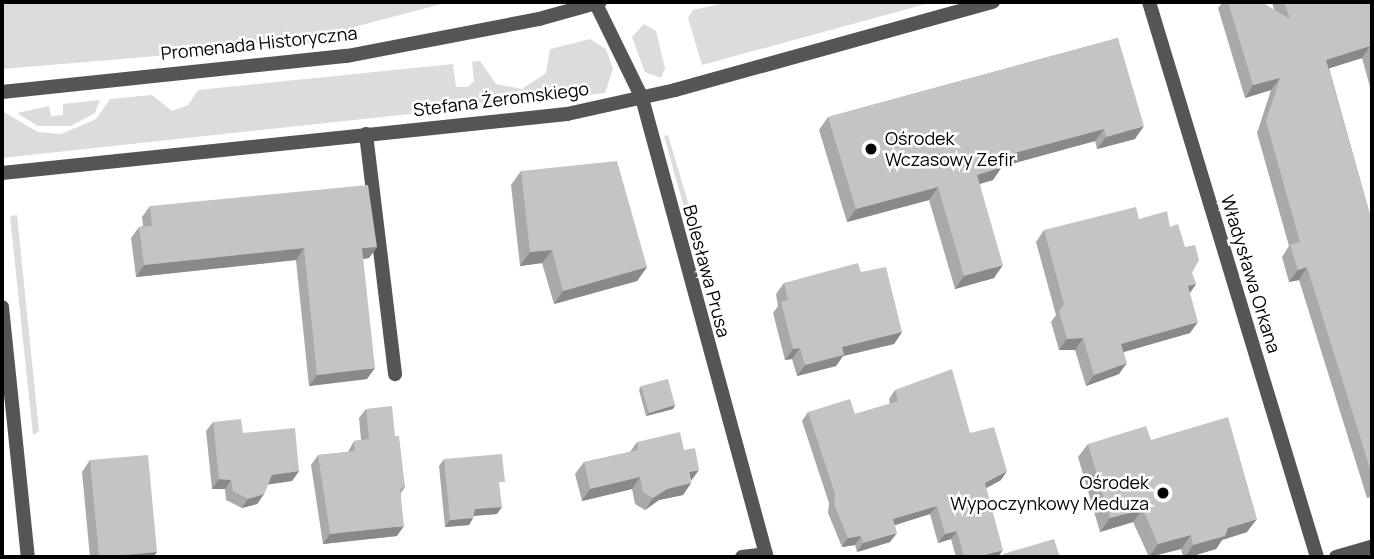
<!DOCTYPE html>
<meta charset="utf-8">
<style>
body{margin:0}
#map{position:relative;width:1374px;height:559px;overflow:hidden;background:#fff;font-family:Manrope,sans-serif}
div>[style]{position:absolute}
.green>*{inset:0;background:#dcdcdc}
.service>*{height:14px;margin:-7px;padding:0 7px;transform-origin:7px;border-radius:7px;background:#555}
.pedestrian>*{height:14px;margin:-7px;padding:0 7px;transform-origin:7px;border-radius:7px;background:#555}
.minor>*{height:14px;margin:-7px;padding:0 7px;transform-origin:7px;border-radius:7px;background:#555}
.tertiary>*{height:14px;margin:-7px;padding:0 7px;transform-origin:7px;border-radius:7px;background:#555}
.wall>*{inset:0;background:#a9a9a9}
.shaded-wall>*{inset:0;background:#898989}
.building>*{inset:0;background:#c4c4c4}
.dots>*{width:19px;height:19px;translate:-50% -50%;box-sizing:border-box;border:4px solid #fff;border-radius:50%}
span{translate:-50% -50%;white-space:nowrap;text-align:center;line-height:1.15;-webkit-text-stroke:5px #fff;paint-order:stroke}
.street-label{font-size:18px;color:#000}
.poi-label{font-size:18px;color:#000}
.left{translate:0 -50%;text-align:left}
.right{translate:-100% -50%;text-align:right}
.frame{position:absolute;inset:0;border:4px solid #000;pointer-events:none}
</style>
<div id="map">
<div class="green">
<div style="clip-path:polygon(2px 2px,449px 2px,354px 27px,349px 40px,2px 69px)"></div>
<div style="clip-path:polygon(727px 2px,933px 2px,702px 65px,688px 18px,693px 10px)"></div>
<div style="clip-path:polygon(644px 24px,656px 31px,665px 68px,661px 78px,645px 72px,632px 37px)"></div>
<div style="clip-path:polygon(590px 39px,606px 49px,613px 69px,605px 93px,2px 158px,2px 111px,38px 132px,61px 134px,96px 119px,110px 99px,152px 95px,172px 111px,188px 105px,198px 90px,453px 64px,456px 87px,468px 87px,474px 81px,472px 62px,480px 61px,496px 84px,522px 89px,546px 73px,550px 49px)"></div>
<div style="clip-path:polygon(100px 100px,95px 113px,71px 126px,38px 126px,17px 113px,49px 106px,51px 116px,63px 115px,63px 104px)"></div>
<div style="clip-path:polygon(668px 135px,706px 263px,701px 268px,664px 136px)"></div>
<div style="clip-path:polygon(17px 215px,39px 431px,33px 435px,10px 216px)"></div>
</div>
<div class="service">
<div style="left:366px;top:134px;width:242px;rotate:83.1deg"></div>
</div>
<div class="pedestrian">
<div style="left:595px;top:2px;width:107px;rotate:63.9deg"></div>
<div style="left:2px;top:92px;width:347px;rotate:-6deg"></div>
<div style="left:347px;top:56px;width:196px;rotate:-10.9deg"></div>
<div style="left:539px;top:19px;width:63px;rotate:-15.6deg"></div>
</div>
<div class="minor">
<div style="left:1149px;top:2px;width:580px;rotate:73.16deg"></div>
<div style="left:642px;top:98px;width:476px;rotate:74.8deg"></div>
<div style="left:2px;top:173px;width:568px;rotate:-5.96deg"></div>
<div style="left:567px;top:114px;width:111px;rotate:-12.5deg"></div>
<div style="left:675px;top:90px;width:330px;rotate:-15.5deg"></div>
<div style="left:2px;top:307px;width:251px;rotate:84.1deg"></div>
<div style="left:742px;top:557px;width:24px;rotate:-7deg"></div>
</div>
<div class="tertiary">
<div style="left:1336px;top:557px;width:37px;rotate:-16deg"></div>
</div>
<div class="wall">
<div style="clip-path:polygon(1223px 2px,1261px 2px,1274px 10px,1272px 2px,1372px 2px,1372px 94px,1362px 58px,1329px 68px,1372px 222px,1372px 497px,1367px 498px,1299px 280px,1289px 282px,1282px 257px,1289px 246px,1257px 133px,1271px 90px,1245px 98px,1218px 8px)"></div>
<div style="clip-path:polygon(1118px 38px,1135px 139px,1097px 149px,1095px 141px,1002px 166px,993px 180px,980px 184px,994px 278px,955px 289px,929px 200px,847px 222px,819px 130px,828px 117px)"></div>
<div style="clip-path:polygon(521px 171px,647px 267px,637px 281px,554px 304px,542px 263px,520px 266px,511px 185px)"></div>
<div style="clip-path:polygon(150px 206px,377px 247px,369px 258px,363px 259px,367px 379px,309px 386px,296px 260px,136px 277px,131px 238px,139px 227px,143px 226px,142px 217px)"></div>
<div style="clip-path:polygon(1139px 219px,1170px 227px,1192px 273px,1196px 284px,1190px 292px,1190px 333px,1124px 352px,1119px 374px,1086px 386px,1075px 350px,1059px 350px,1051px 322px,1056px 315px,1036px 242px,1044px 230px)"></div>
<div style="clip-path:polygon(861px 272px,902px 332px,894px 344px,843px 356px,836px 366px,797px 376px,792px 359px,785px 360px,773px 313px,778px 306px,776px 294px,784px 283px)"></div>
<div style="clip-path:polygon(641px 386px,675px 405px,673px 409px,646px 416px,639px 390px)"></div>
<div style="clip-path:polygon(895px 390px,970px 433px,1001px 480px,986px 488px,998px 557px,956px 557px,951px 539px,938px 543px,930px 514px,894px 525px,890px 542px,857px 552px,855px 545px,842px 547px,828px 513px,829px 503px,802px 421px,808px 412px,855px 414px,890px 404px,889px 399px)"></div>
<div style="clip-path:polygon(366px 409px,395px 436px,405px 487px,401px 493px,397px 536px,323px 544px,311px 465px,318px 455px,348px 452px,354px 441px,361px 440px,359px 418px)"></div>
<div style="clip-path:polygon(213px 422px,243px 433px,299px 471px,292px 481px,268px 484px,264px 494px,257px 504px,242px 508px,226px 500px,225px 489px,212px 489px,206px 431px)"></div>
<div style="clip-path:polygon(1151px 440px,1247px 532px,1222px 540px,1216px 549px,1189px 557px,1183px 557px,1181px 549px,1149px 557px,1133px 522px,1100px 532px,1078px 457px,1088px 444px)"></div>
<div style="clip-path:polygon(637px 442px,691px 482px,691px 483px,683px 495px,659px 500px,645px 510px,635px 504px,632px 489px,582px 501px,575px 474px,584px 462px,630px 452px)"></div>
<div style="clip-path:polygon(444px 459px,500px 489px,497px 514px,474px 516px,469px 525px,445px 527px,439px 466px)"></div>
<div style="clip-path:polygon(90px 460px,157px 552px,153px 557px,90px 557px,82px 472px)"></div>
</div>
<div class="shaded-wall">
<div style="clip-path:polygon(1370px 46px,1362px 58px,1318px 72px,1326px 60px)"></div>
<div style="clip-path:polygon(1280px 78px,1271px 90px,1245px 98px,1253px 85px)"></div>
<div style="clip-path:polygon(1144px 126px,1135px 139px,1097px 149px,1106px 137px)"></div>
<div style="clip-path:polygon(1104px 129px,1095px 141px,990px 170px,999px 157px)"></div>
<div style="clip-path:polygon(1002px 167px,993px 180px,968px 187px,977px 175px)"></div>
<div style="clip-path:polygon(938px 187px,929px 200px,847px 222px,856px 209px)"></div>
<div style="clip-path:polygon(377px 247px,369px 258px,354px 260px,362px 248px)"></div>
<div style="clip-path:polygon(304px 248px,296px 260px,136px 277px,144px 265px)"></div>
<div style="clip-path:polygon(552px 250px,542px 263px,520px 266px,530px 252px)"></div>
<div style="clip-path:polygon(1003px 265px,994px 278px,955px 289px,964px 276px)"></div>
<div style="clip-path:polygon(647px 267px,637px 281px,554px 304px,563px 291px)"></div>
<div style="clip-path:polygon(1307px 267px,1299px 280px,1289px 282px,1298px 270px)"></div>
<div style="clip-path:polygon(1196px 284px,1188px 296px,1188px 286px)"></div>
<div style="clip-path:polygon(1198px 322px,1190px 333px,1113px 355px,1121px 344px)"></div>
<div style="clip-path:polygon(902px 332px,894px 344px,843px 356px,836px 366px,797px 376px,805px 365px,842px 347px)"></div>
<div style="clip-path:polygon(1083px 338px,1075px 350px,1059px 350px,1067px 339px)"></div>
<div style="clip-path:polygon(800px 348px,792px 359px,785px 360px,793px 349px)"></div>
<div style="clip-path:polygon(1127px 363px,1119px 374px,1086px 386px,1094px 375px)"></div>
<div style="clip-path:polygon(375px 368px,367px 379px,309px 386px,317px 375px)"></div>
<div style="clip-path:polygon(675px 405px,673px 409px,646px 416px,649px 413px)"></div>
<div style="clip-path:polygon(699px 470px,691px 481px,689px 472px)"></div>
<div style="clip-path:polygon(299px 471px,292px 481px,265px 485px,272px 475px)"></div>
<div style="clip-path:polygon(1007px 471px,1001px 480px,979px 492px,985px 483px)"></div>
<div style="clip-path:polygon(640px 477px,632px 489px,582px 501px,590px 489px)"></div>
<div style="clip-path:polygon(219px 479px,231px 480px,225px 489px,212px 489px)"></div>
<div style="clip-path:polygon(691px 483px,683px 495px,659px 500px,645px 510px,653px 498px,667px 489px)"></div>
<div style="clip-path:polygon(264px 494px,257px 504px,242px 508px,248px 499px)"></div>
<div style="clip-path:polygon(937px 506px,930px 514px,886px 528px,893px 519px)"></div>
<div style="clip-path:polygon(502px 507px,497px 514px,470px 516px,475px 509px)"></div>
<div style="clip-path:polygon(1143px 509px,1133px 522px,1100px 532px,1110px 518px)"></div>
<div style="clip-path:polygon(473px 518px,469px 525px,445px 527px,450px 520px)"></div>
<div style="clip-path:polygon(1257px 519px,1247px 532px,1222px 540px,1216px 549px,1189px 557px,1185px 557px,1193px 545px,1228px 528px)"></div>
<div style="clip-path:polygon(404px 526px,397px 536px,323px 544px,330px 534px)"></div>
<div style="clip-path:polygon(957px 531px,951px 539px,938px 543px,945px 534px)"></div>
<div style="clip-path:polygon(897px 533px,890px 542px,857px 552px,863px 543px)"></div>
<div style="clip-path:polygon(1191px 535px,1181px 549px,1149px 557px,1158px 544px)"></div>
<div style="clip-path:polygon(861px 536px,855px 545px,842px 547px,848px 538px)"></div>
<div style="clip-path:polygon(1003px 550px,998px 557px,978px 557px)"></div>
<div style="clip-path:polygon(157px 552px,153px 557px,108px 557px)"></div>
</div>
<div class="building">
<div style="clip-path:polygon(1228px 2px,1261px 2px,1290px 19px,1284px 2px,1372px 2px,1372px 53px,1370px 46px,1326px 60px,1372px 222px,1372px 475px,1307px 267px,1298px 270px,1290px 245px,1300px 242px,1266px 121px,1280px 78px,1253px 85px)"></div>
<div style="clip-path:polygon(1118px 38px,1144px 126px,1106px 137px,1104px 129px,999px 157px,1002px 167px,977px 175px,1003px 265px,964px 276px,938px 187px,856px 209px,828px 117px)"></div>
<div style="clip-path:polygon(617px 161px,647px 267px,563px 291px,552px 250px,530px 252px,521px 171px)"></div>
<div style="clip-path:polygon(368px 185px,377px 247px,362px 248px,375px 368px,317px 375px,304px 248px,144px 265px,139px 227px,152px 226px,150px 206px)"></div>
<div style="clip-path:polygon(1136px 207px,1139px 219px,1167px 211px,1170px 227px,1178px 224px,1185px 247px,1195px 245px,1199px 260px,1192px 273px,1196px 284px,1188px 286px,1198px 322px,1121px 344px,1127px 363px,1094px 375px,1083px 338px,1067px 339px,1059px 311px,1064px 304px,1044px 230px)"></div>
<div style="clip-path:polygon(858px 263px,861px 272px,886px 267px,902px 332px,842px 347px,844px 355px,805px 365px,800px 348px,793px 349px,781px 302px,788px 300px,784px 283px)"></div>
<div style="clip-path:polygon(952px 369px,970px 433px,994px 427px,1007px 471px,985px 483px,1003px 550px,978px 557px,964px 557px,957px 531px,945px 534px,937px 506px,893px 519px,897px 533px,863px 543px,861px 536px,848px 538px,834px 504px,835px 494px,808px 412px,850px 399px,855px 414px,898px 401px,895px 390px)"></div>
<div style="clip-path:polygon(668px 379px,675px 405px,649px 413px,641px 386px)"></div>
<div style="clip-path:polygon(392px 406px,395px 436px,399px 436px,405px 487px,400px 488px,404px 526px,330px 534px,318px 455px,355px 451px,354px 441px,369px 439px,366px 409px)"></div>
<div style="clip-path:polygon(1228px 417px,1257px 519px,1228px 528px,1225px 536px,1193px 545px,1191px 535px,1158px 544px,1143px 509px,1110px 518px,1088px 444px,1146px 426px,1151px 440px)"></div>
<div style="clip-path:polygon(241px 419px,243px 433px,295px 428px,299px 471px,272px 475px,264px 494px,248px 499px,233px 491px,231px 480px,219px 479px,213px 422px)"></div>
<div style="clip-path:polygon(680px 432px,684px 450px,695px 448px,699px 470px,689px 472px,691px 483px,667px 489px,653px 498px,643px 492px,640px 477px,590px 489px,584px 462px,638px 450px,637px 442px)"></div>
<div style="clip-path:polygon(502px 454px,505px 482px,499px 482px,502px 507px,475px 509px,473px 518px,450px 520px,444px 459px)"></div>
<div style="clip-path:polygon(148px 455px,157px 552px,99px 557px,90px 460px)"></div>
<div style="clip-path:polygon(1054px 539px,1060px 557px,1004px 557px,1003px 554px)"></div>
</div>
<div class="dots">
<div style="left:871px;top:149px;background:#000"></div>
<div style="left:1163px;top:493px;background:#000"></div>
</div>
<div class="street-label">
<span style="left:259px;top:43px;rotate:-6deg">Promenada Historyczna</span>
<span style="left:501px;top:99px;rotate:-7deg">Stefana Żeromskiego</span>
<span style="left:707px;top:271px;rotate:75deg">Bolesława Prusa</span>
<span style="left:1251px;top:274px;rotate:73deg">Władysława Orkana</span>
</div>
<div class="poi-label">
<span class="left" style="left:885px;top:149px">Ośrodek<br>Wczasowy Zefir</span>
<span class="right" style="left:1149px;top:493px">Ośrodek<br>Wypoczynkowy Meduza</span>
</div>
<div class="frame"></div>
</div>
